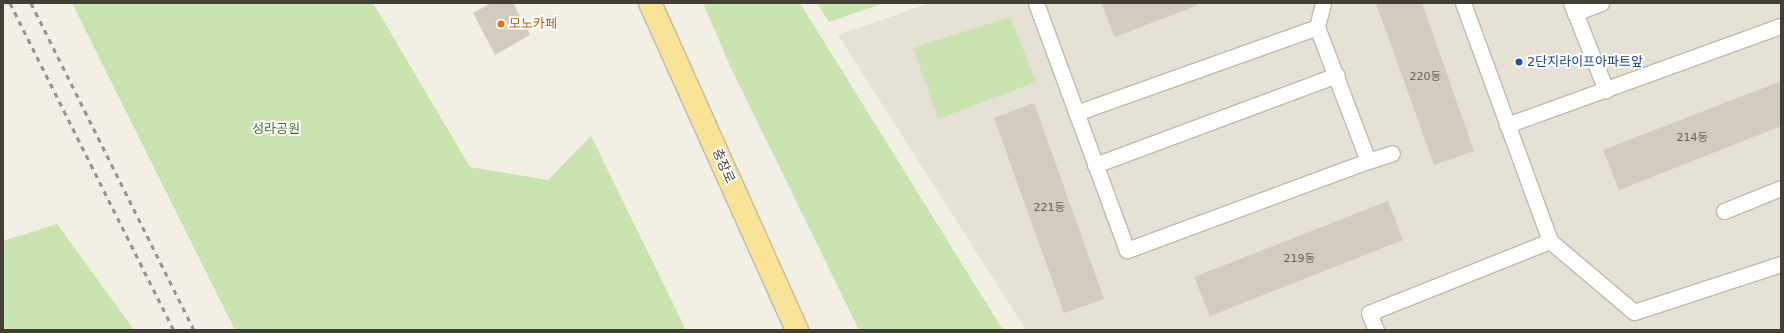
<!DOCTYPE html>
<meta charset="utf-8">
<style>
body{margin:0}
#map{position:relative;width:1784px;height:333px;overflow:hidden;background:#f2efe5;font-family:"DejaVu Sans","Noto Sans KR",sans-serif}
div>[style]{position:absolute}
.residential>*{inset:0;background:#e5e1d4}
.green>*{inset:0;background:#c9e4b0}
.building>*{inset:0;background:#d3cbbb}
.roads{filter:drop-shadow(1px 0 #bfbaab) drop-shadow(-1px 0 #bfbaab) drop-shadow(0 1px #bfbaab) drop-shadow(0 -1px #bfbaab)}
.service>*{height:15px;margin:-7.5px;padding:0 7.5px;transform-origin:7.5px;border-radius:7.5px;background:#fff}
.primary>*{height:22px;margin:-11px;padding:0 11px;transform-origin:11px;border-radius:11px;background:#f9e397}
.rail>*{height:3px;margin-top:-1.5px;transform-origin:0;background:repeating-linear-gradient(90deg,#949494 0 5px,transparent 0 10px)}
.dots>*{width:11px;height:11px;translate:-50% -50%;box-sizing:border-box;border:2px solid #fff;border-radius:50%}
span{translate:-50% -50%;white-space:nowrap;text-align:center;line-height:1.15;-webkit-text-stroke:4px #fff;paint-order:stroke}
.number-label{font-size:11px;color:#686256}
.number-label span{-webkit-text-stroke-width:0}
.food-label{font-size:13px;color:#c56008}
.left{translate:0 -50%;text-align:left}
.transit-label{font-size:13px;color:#164399}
.park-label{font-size:13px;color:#42722c}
.street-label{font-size:13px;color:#443f35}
.frame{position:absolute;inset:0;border:4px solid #443f35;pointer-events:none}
</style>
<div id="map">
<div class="residential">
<div style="clip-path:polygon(930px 3px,1781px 3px,1781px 330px,1026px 330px,838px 35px)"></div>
</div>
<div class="green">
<div style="clip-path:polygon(72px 3px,373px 3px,470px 167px,548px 180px,591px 136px,686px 330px,235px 330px)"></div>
<div style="clip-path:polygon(703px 3px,800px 3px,1003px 330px,859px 330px,731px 68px)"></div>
<div style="clip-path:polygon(817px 3px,884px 3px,829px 22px)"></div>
<div style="clip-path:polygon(1010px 17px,1036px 82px,938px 119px,913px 48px)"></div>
<div style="clip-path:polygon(57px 224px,134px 330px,3px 330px,3px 241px)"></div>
</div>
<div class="building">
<div style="clip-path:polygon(491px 3px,513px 3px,530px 35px,495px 55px,473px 13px)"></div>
<div style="clip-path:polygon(1101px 3px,1198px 3px,1198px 5px,1115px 37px)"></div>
<div style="clip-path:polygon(1376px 3px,1422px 3px,1474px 151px,1434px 165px)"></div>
<div style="clip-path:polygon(1781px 81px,1781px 126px,1619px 190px,1603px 150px)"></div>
<div style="clip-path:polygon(1034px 103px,1104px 299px,1064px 313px,994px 118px)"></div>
<div style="clip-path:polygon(1388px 201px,1403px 240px,1210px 316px,1194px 277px)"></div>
</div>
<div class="roads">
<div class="service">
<div style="left:1036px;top:3px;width:263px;rotate:69.8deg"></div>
<div style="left:1127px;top:250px;width:257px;rotate:-20.3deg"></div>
<div style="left:1368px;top:161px;width:143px;rotate:-110.8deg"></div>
<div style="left:1317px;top:27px;width:25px;rotate:-76deg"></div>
<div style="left:1463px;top:3px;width:253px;rotate:69.9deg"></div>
<div style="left:1550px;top:241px;width:110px;rotate:40.2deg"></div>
<div style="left:1634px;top:312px;width:155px;rotate:-18.1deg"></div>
<div style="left:1571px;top:3px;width:94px;rotate:68.1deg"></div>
<div style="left:1575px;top:13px;width:28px;rotate:-21deg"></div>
<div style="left:1076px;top:113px;width:256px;rotate:-19.6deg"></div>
<div style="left:1507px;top:125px;width:291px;rotate:-19.9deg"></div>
<div style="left:1368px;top:161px;width:25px;rotate:-18deg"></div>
<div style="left:1095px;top:165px;width:258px;rotate:-20.4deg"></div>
<div style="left:1724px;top:211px;width:61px;rotate:-22deg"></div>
<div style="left:1376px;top:330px;width:18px;rotate:-112deg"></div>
<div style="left:1369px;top:313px;width:195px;rotate:-21.7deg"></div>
</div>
<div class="primary">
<div style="left:650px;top:3px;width:359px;rotate:65.8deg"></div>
</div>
</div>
<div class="rail">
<div style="left:10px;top:3px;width:366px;rotate:63.4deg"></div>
<div style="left:31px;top:3px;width:365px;rotate:63.5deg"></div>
</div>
<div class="dots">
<div style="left:501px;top:24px;background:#e8710a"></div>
<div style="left:1519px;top:62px;background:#1a4fb4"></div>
</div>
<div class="number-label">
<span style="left:1425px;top:77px">220동</span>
<span style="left:1692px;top:138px">214동</span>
<span style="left:1049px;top:208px">221동</span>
<span style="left:1299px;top:259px">219동</span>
</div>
<div class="food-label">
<span class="left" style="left:509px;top:24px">모노카페</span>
</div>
<div class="transit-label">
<span class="left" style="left:1527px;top:62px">2단지라이프아파트앞</span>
</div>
<div class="park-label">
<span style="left:276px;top:129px">성라공원</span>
</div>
<div class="street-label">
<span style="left:723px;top:166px;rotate:66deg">충장로</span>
</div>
<div class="frame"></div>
</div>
